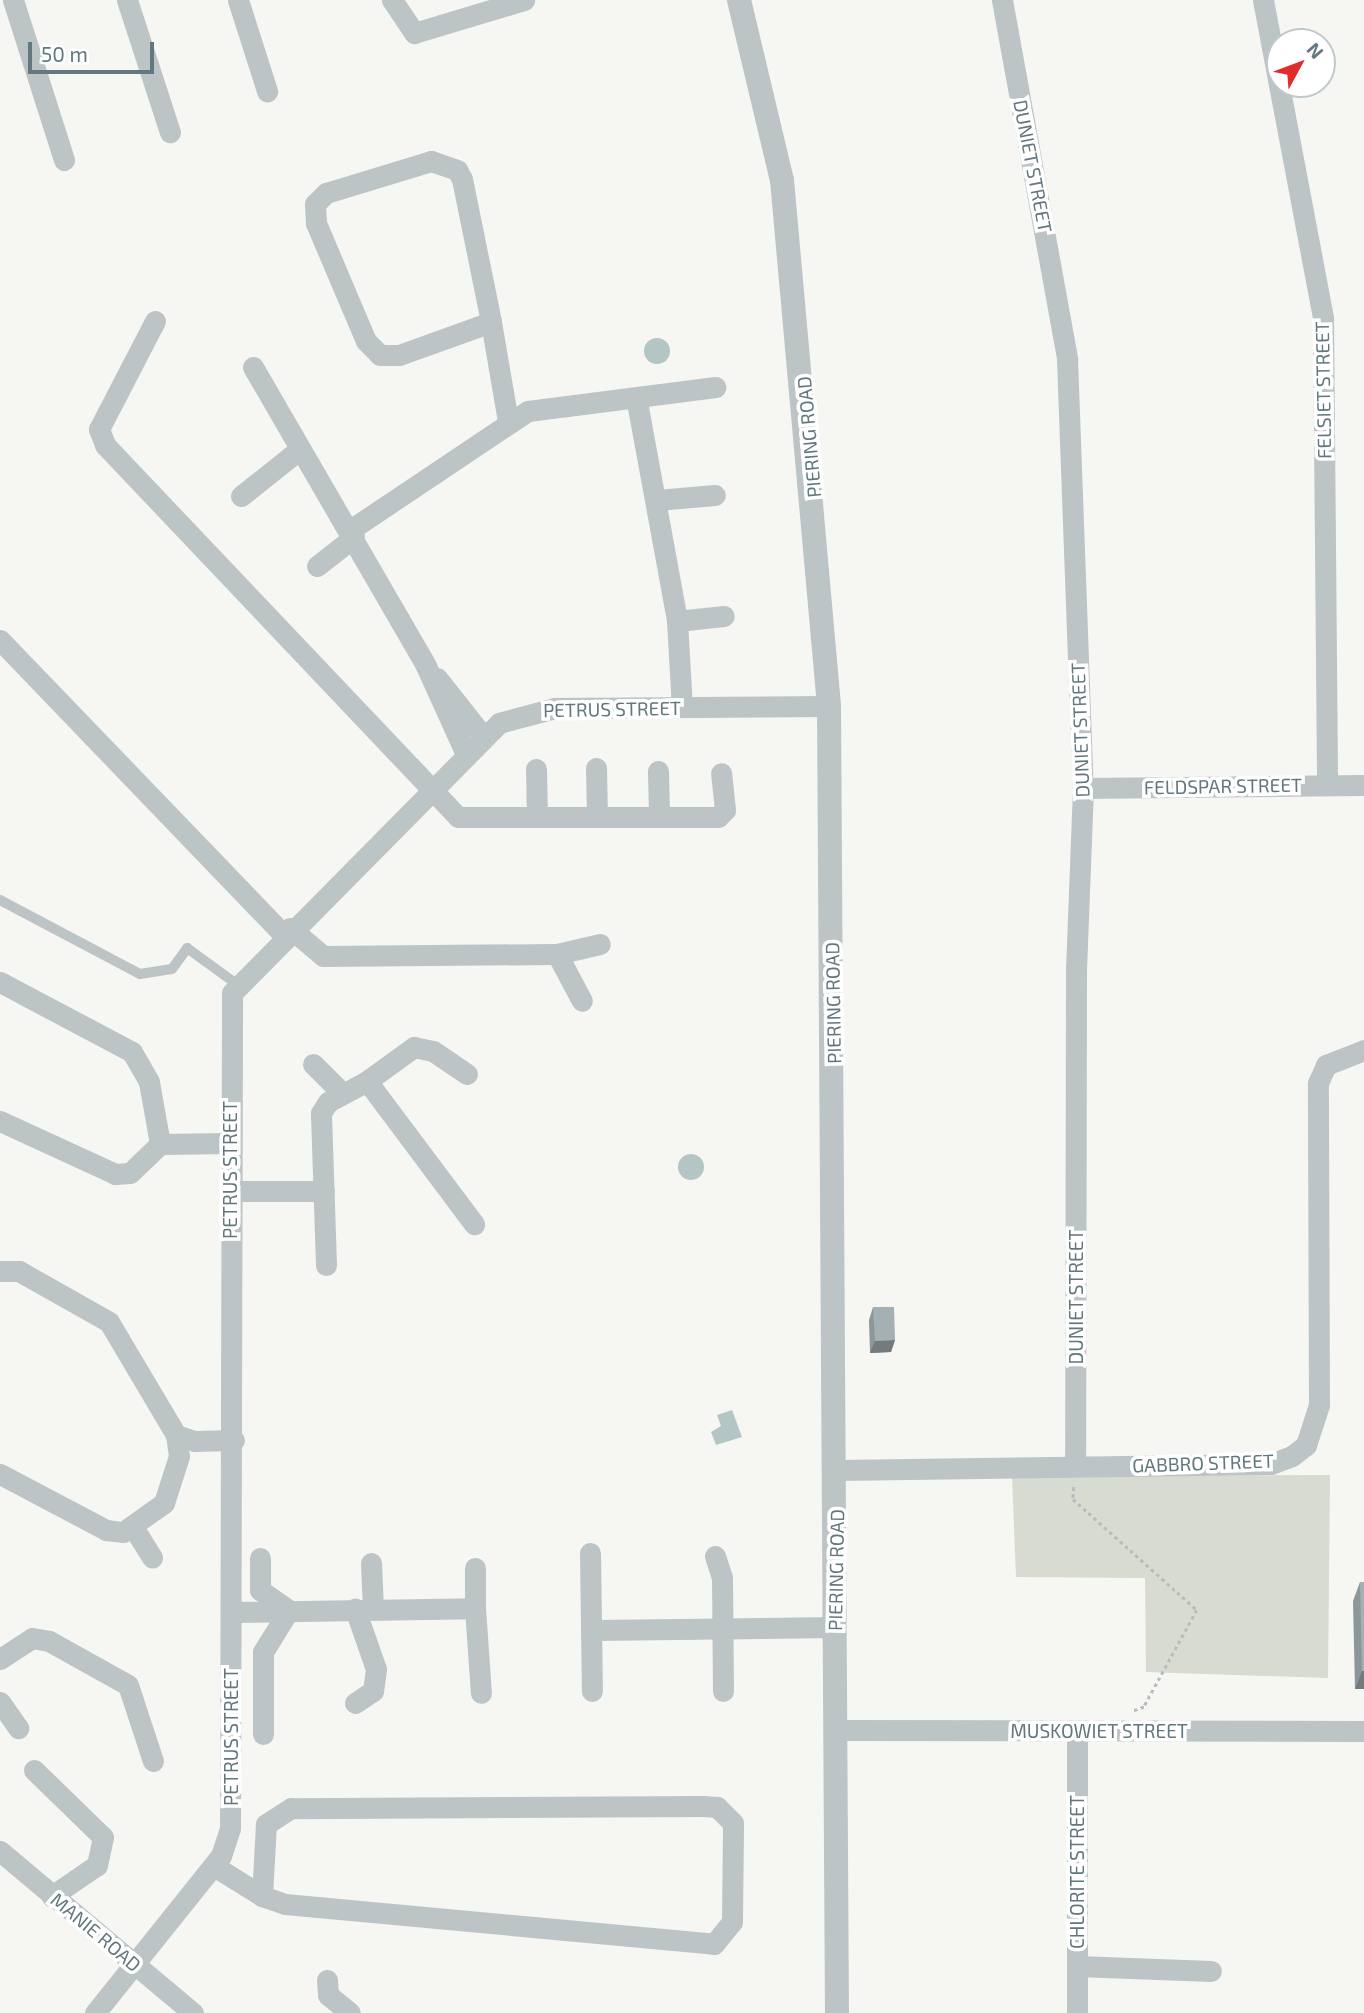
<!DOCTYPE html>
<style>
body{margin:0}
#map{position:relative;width:1364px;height:2013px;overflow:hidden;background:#f6f6f3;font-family:"Exo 2",sans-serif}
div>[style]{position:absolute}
.green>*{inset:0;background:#d7dbd2}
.water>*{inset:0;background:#b3c5c5}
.round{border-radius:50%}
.path>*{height:2.5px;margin-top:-1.25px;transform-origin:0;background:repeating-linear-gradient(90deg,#b8bcbe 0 3.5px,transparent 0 7px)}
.service>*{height:10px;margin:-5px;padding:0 5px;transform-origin:5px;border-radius:5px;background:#bdc4c6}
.minor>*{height:21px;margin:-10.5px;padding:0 10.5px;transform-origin:10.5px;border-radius:10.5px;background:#bdc4c6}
.tertiary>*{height:24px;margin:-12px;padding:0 12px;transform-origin:12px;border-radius:12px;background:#bdc4c6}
.wall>*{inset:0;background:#8d9799}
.shaded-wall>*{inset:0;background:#737b7d}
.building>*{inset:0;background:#a4b0b2}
span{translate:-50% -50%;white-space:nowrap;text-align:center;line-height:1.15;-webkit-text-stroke:7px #fff;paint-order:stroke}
.street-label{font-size:19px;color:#62787e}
.north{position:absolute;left:1266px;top:28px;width:70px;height:70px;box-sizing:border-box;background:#fff;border:2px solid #c0c9cb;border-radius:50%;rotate:49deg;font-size:19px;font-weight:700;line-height:28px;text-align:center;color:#62787e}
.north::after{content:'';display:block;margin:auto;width:24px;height:32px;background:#e02c2a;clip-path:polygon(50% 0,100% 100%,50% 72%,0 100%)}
.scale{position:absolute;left:28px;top:42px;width:126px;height:32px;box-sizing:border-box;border:4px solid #62787e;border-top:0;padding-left:9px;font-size:21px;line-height:24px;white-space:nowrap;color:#62787e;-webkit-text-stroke:5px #fff;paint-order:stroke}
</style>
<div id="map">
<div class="green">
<div style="clip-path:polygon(1330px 1475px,1328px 1678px,1146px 1672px,1145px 1578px,1016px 1577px,1012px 1476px)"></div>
</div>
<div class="water">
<div class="round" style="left:644px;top:338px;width:26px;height:26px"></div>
<div class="round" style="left:678px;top:1154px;width:26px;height:26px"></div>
<div style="clip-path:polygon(732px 1410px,742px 1437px,716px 1445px,711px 1432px,721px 1426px,717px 1415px)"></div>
</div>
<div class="path">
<div style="left:1074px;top:1487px;width:12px;rotate:95deg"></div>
<div style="left:1073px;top:1499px;width:166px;rotate:41.8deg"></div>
<div style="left:1197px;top:1610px;width:111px;rotate:118.7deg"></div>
<div style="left:1144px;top:1707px;width:12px;rotate:160deg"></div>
</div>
<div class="service">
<div style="left:0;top:900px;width:158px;rotate:27.9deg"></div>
<div style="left:140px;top:974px;width:32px;rotate:-9deg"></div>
<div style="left:172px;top:969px;width:26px;rotate:-54deg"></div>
<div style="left:187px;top:948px;width:63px;rotate:36deg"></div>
</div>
<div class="minor">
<div style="left:13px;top:0;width:168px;rotate:72.3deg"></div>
<div style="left:127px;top:0;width:139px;rotate:72deg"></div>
<div style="left:238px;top:0;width:96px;rotate:72.3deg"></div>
<div style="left:392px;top:0;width:40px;rotate:56deg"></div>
<div style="left:414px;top:33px;width:115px;rotate:-16.7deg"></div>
<div style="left:1002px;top:0;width:365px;rotate:79.7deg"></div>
<div style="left:1067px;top:359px;width:429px;rotate:87.9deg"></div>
<div style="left:1083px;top:788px;width:179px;rotate:92.2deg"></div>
<div style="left:1076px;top:967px;width:499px;rotate:90.1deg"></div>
<div style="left:1263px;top:0;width:324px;rotate:79.3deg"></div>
<div style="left:1323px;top:318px;width:467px;rotate:89.5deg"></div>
<div style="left:155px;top:321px;width:122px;rotate:117.4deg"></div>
<div style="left:99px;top:429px;width:17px;rotate:69deg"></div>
<div style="left:105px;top:445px;width:513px;rotate:46.5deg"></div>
<div style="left:458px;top:817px;width:260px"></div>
<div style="left:718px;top:817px;width:10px;rotate:-45deg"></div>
<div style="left:725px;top:810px;width:37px;rotate:-96deg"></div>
<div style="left:491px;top:322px;width:98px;rotate:160.3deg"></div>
<div style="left:399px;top:355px;width:19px;rotate:180deg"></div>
<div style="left:380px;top:355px;width:20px;rotate:-135deg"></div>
<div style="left:366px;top:341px;width:128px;rotate:-113deg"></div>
<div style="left:316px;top:223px;width:19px;rotate:-93deg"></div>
<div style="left:315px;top:204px;width:16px;rotate:-45deg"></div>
<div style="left:326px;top:193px;width:110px;rotate:-16.9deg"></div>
<div style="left:431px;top:161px;width:28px;rotate:19deg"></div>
<div style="left:457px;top:170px;width:10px;rotate:61deg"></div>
<div style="left:462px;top:179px;width:146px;rotate:78.5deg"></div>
<div style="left:491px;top:322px;width:100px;rotate:80.3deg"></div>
<div style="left:253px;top:367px;width:345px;rotate:59.9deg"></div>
<div style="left:426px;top:666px;width:94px;rotate:65.6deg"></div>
<div style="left:637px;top:402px;width:223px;rotate:79.6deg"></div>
<div style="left:677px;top:621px;width:86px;rotate:86.7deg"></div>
<div style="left:241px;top:496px;width:75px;rotate:-38.5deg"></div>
<div style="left:657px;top:500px;width:58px;rotate:-4.9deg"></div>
<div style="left:350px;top:530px;width:214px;rotate:-33.8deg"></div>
<div style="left:528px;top:411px;width:189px;rotate:-7.3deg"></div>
<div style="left:317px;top:566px;width:47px;rotate:-38.1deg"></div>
<div style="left:677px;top:621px;width:47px;rotate:-6.1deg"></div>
<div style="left:0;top:640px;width:409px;rotate:46.1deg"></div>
<div style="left:437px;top:678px;width:73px;rotate:51.7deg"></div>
<div style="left:596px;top:768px;width:48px;rotate:88.8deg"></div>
<div style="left:536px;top:769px;width:48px;rotate:88.8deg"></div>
<div style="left:658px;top:771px;width:44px;rotate:88.7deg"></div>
<div style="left:1083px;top:788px;width:281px;rotate:-0.6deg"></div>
<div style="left:290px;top:928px;width:43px;rotate:40.3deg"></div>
<div style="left:323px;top:956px;width:234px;rotate:-0.5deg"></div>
<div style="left:557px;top:954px;width:53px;rotate:62deg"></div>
<div style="left:557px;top:954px;width:44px;rotate:-13.1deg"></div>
<div style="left:0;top:982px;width:149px;rotate:27.9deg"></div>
<div style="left:132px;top:1052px;width:34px;rotate:60deg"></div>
<div style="left:149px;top:1082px;width:63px;rotate:79.9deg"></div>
<div style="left:313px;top:1064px;width:41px;rotate:45deg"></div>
<div style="left:367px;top:1081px;width:58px;rotate:-35.9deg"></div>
<div style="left:414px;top:1047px;width:19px;rotate:12deg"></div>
<div style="left:433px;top:1051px;width:41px;rotate:34.1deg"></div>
<div style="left:0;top:1121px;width:127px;rotate:24.7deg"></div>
<div style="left:115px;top:1174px;width:15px;rotate:-4deg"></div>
<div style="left:130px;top:1173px;width:42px;rotate:-44deg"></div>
<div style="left:160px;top:1144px;width:70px;rotate:-0.8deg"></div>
<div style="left:230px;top:1191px;width:94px"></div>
<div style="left:326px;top:1265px;width:152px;rotate:-91.9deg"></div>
<div style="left:321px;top:1113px;width:13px;rotate:-58deg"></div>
<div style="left:328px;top:1102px;width:44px;rotate:-28.3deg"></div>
<div style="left:367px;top:1081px;width:179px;rotate:53.2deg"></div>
<div style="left:0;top:1271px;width:19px"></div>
<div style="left:19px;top:1271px;width:103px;rotate:29.5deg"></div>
<div style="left:109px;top:1322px;width:131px;rotate:59.3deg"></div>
<div style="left:176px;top:1435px;width:19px;rotate:18deg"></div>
<div style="left:194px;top:1441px;width:40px;rotate:-1.4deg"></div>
<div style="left:838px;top:1470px;width:433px;rotate:-0.8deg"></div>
<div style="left:1271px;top:1464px;width:22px;rotate:-21deg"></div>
<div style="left:1292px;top:1456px;width:18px;rotate:-38deg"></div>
<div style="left:1306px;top:1445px;width:42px;rotate:-72deg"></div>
<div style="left:1319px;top:1405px;width:322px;rotate:-90.2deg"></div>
<div style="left:1318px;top:1083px;width:20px;rotate:-66deg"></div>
<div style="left:1326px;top:1065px;width:41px;rotate:-21.5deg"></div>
<div style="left:0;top:1474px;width:120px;rotate:27.8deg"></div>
<div style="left:106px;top:1530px;width:17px;rotate:7deg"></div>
<div style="left:123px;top:1532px;width:50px;rotate:-35.3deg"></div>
<div style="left:164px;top:1503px;width:49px;rotate:-72.3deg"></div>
<div style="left:179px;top:1456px;width:21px;rotate:-98deg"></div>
<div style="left:133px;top:1527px;width:36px;rotate:58deg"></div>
<div style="left:590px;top:1553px;width:138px;rotate:89.2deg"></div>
<div style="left:715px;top:1556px;width:22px;rotate:72deg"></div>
<div style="left:722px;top:1577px;width:114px;rotate:89.5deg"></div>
<div style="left:260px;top:1558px;width:32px;rotate:90deg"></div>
<div style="left:260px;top:1590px;width:35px;rotate:35deg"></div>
<div style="left:289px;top:1610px;width:49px;rotate:121.8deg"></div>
<div style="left:263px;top:1652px;width:82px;rotate:90deg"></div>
<div style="left:371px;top:1563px;width:46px;rotate:87.5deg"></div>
<div style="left:475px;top:1608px;width:40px;rotate:-90deg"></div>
<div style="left:232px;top:1612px;width:243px;rotate:-0.9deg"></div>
<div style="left:475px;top:1608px;width:85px;rotate:86deg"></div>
<div style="left:594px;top:1630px;width:240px;rotate:-0.7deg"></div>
<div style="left:0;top:1659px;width:38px;rotate:-33deg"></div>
<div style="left:32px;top:1638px;width:17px;rotate:10deg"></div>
<div style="left:49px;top:1641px;width:90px;rotate:29.1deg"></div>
<div style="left:128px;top:1685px;width:80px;rotate:71.8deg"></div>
<div style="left:0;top:1702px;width:32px;rotate:55deg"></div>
<div style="left:355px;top:1703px;width:22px;rotate:-34deg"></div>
<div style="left:373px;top:1691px;width:22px;rotate:-82deg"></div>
<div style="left:376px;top:1669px;width:64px;rotate:-109.3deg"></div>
<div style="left:834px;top:1730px;width:530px;rotate:0.11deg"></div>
<div style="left:1077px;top:1731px;width:282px;rotate:90deg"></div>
<div style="left:34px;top:1770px;width:96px;rotate:44.2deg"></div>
<div style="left:103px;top:1837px;width:29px;rotate:102deg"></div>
<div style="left:97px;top:1865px;width:55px;rotate:145.4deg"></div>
<div style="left:0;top:1851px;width:252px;rotate:40deg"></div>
<div style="left:214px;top:1866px;width:57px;rotate:32deg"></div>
<div style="left:262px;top:1896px;width:24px;rotate:19deg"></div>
<div style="left:285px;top:1904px;width:431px;rotate:5.3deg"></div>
<div style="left:714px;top:1944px;width:28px;rotate:-51deg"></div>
<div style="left:732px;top:1922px;width:99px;rotate:-89.4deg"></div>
<div style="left:733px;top:1823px;width:23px;rotate:-135deg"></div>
<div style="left:717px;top:1807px;width:14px;rotate:-176deg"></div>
<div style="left:703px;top:1806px;width:412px;rotate:179.7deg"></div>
<div style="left:291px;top:1808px;width:30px;rotate:147deg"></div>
<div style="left:266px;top:1824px;width:72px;rotate:93.2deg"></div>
<div style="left:1077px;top:1966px;width:134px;rotate:2.1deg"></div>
<div style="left:327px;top:1980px;width:15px;rotate:86deg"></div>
<div style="left:328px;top:1995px;width:28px;rotate:39deg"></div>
<div style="left:95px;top:2013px;width:201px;rotate:-51.3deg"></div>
<div style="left:221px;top:1856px;width:29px;rotate:-72deg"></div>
<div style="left:230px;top:1828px;width:835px;rotate:-89.86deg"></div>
<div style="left:232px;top:993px;width:380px;rotate:-45.3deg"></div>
<div style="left:499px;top:723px;width:58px;rotate:-15deg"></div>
<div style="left:555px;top:708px;width:274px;rotate:-0.4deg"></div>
</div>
<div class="tertiary">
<div style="left:739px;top:0;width:185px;rotate:76.6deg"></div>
<div style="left:782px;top:180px;width:528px;rotate:84.89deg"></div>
<div style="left:829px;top:706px;width:1307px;rotate:89.65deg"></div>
</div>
<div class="wall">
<div style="clip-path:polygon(873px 1307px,895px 1340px,891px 1352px,870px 1353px,869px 1320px)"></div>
<div style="clip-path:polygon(1360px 1582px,1364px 1582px,1364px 1689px,1355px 1689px,1353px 1601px)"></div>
</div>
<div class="shaded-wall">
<div style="clip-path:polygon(895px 1340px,891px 1352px,870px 1353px,875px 1341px)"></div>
<div style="clip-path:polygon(1362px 1671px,1364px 1671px,1364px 1689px,1355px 1689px)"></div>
</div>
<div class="building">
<div style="clip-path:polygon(873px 1307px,894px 1307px,895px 1340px,875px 1341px)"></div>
<div style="clip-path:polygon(1360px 1582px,1364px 1582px,1364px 1671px,1362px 1671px)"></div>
</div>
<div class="street-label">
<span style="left:1033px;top:166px;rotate:79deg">DUNIET STREET</span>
<span style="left:1323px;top:390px;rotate:-91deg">FELSIET STREET</span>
<span style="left:809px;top:437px;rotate:-95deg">PIERING ROAD</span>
<span style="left:612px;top:709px;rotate:-1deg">PETRUS STREET</span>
<span style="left:1080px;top:730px;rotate:-92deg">DUNIET STREET</span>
<span style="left:1223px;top:786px;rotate:-1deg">FELDSPAR STREET</span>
<span style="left:833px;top:1003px;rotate:-91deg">PIERING ROAD</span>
<span style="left:230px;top:1170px;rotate:-90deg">PETRUS STREET</span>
<span style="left:1076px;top:1297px;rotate:-90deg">DUNIET STREET</span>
<span style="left:1203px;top:1463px;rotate:-2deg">GABBRO STREET</span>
<span style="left:836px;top:1570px;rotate:-89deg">PIERING ROAD</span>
<span style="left:1099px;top:1731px">MUSKOWIET STREET</span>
<span style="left:231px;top:1737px;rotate:-90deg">PETRUS STREET</span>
<span style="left:1077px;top:1872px;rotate:-90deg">CHLORITE STREET</span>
<span style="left:96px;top:1932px;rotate:40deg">MANIE ROAD</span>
</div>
<div class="north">N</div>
<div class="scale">50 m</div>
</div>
